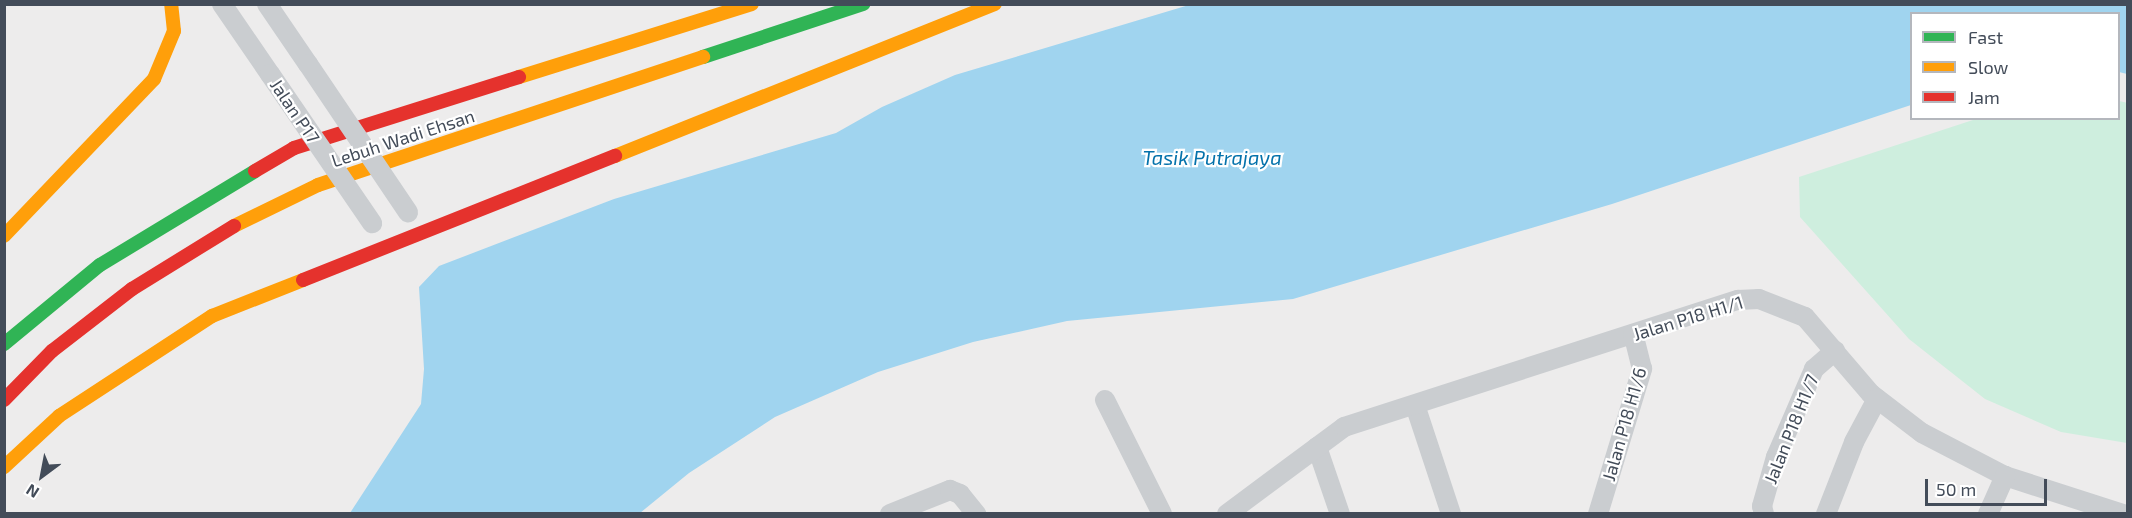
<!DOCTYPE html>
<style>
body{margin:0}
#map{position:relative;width:2132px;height:518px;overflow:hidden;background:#edecec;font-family:"Exo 2",sans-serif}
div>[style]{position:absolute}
.green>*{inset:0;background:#ceeede}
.water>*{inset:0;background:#a0d4ef}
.street>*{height:20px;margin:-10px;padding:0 10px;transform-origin:10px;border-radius:10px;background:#cacdd0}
.fast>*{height:14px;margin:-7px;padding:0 7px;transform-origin:7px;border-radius:7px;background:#30b455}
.slow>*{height:14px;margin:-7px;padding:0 7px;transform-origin:7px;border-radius:7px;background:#ff9f0a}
.jam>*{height:14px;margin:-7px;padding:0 7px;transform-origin:7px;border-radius:7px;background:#e5322d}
.street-bridge>*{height:20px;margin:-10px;padding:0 10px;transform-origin:10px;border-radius:10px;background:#cacdd0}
span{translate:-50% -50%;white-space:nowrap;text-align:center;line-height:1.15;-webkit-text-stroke:4.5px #fff;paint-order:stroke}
.street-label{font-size:18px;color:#434c59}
.water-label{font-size:20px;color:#0472ab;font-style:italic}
.frame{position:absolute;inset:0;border:6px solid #434c59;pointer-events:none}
.legend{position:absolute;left:1910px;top:12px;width:210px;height:108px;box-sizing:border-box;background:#fff;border:2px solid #b4b7bd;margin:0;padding:8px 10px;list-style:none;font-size:18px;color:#434c59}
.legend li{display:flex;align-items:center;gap:12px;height:30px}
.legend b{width:30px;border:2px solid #b4b7bd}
.north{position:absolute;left:12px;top:446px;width:60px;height:60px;-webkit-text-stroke:4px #fff;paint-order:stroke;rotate:212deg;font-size:16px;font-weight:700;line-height:24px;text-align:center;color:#434c59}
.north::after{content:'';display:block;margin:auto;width:21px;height:27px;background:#434c59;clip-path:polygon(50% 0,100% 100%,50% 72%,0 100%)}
.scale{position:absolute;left:1925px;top:479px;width:122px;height:27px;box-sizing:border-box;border:3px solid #434c59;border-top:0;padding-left:8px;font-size:18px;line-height:21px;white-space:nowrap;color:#434c59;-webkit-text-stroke:4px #fff;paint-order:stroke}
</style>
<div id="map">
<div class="green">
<div style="clip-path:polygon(2119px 101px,2128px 103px,2127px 443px,2061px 432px,1985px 399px,1909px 339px,1800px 217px,1799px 177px,1976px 119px,2118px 118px)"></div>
</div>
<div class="water">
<div style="clip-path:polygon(1189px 5px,2127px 5px,2127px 74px,2119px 72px,2118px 14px,1912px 14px,1911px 105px,1612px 204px,1293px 299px,1067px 321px,973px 342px,878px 372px,775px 417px,689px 473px,640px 513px,350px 513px,421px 404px,424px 369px,419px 287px,439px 266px,614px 199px,836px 133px,882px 107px,955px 75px)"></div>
</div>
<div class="street">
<div style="left:222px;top:4px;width:85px;rotate:55.6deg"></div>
<div style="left:267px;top:4px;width:73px;rotate:55.7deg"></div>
<div style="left:1105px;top:400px;width:127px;rotate:63.4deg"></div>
<div style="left:1415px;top:405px;width:115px;rotate:71.7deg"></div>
<div style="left:1317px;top:447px;width:71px;rotate:71.1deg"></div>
<div style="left:890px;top:514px;width:65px;rotate:-21.8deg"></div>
<div style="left:950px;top:490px;width:11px;rotate:22deg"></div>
<div style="left:960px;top:494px;width:26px;rotate:51deg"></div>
<div style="left:1227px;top:514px;width:146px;rotate:-36.6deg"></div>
<div style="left:1344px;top:427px;width:414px;rotate:-17.9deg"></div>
<div style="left:1738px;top:300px;width:21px;rotate:-3deg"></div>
<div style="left:1759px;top:299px;width:49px;rotate:21.4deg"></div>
<div style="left:1805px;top:317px;width:101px;rotate:49.4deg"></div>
<div style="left:1871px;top:394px;width:64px;rotate:37.4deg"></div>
<div style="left:1922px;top:433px;width:93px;rotate:27.4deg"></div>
<div style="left:2005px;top:476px;width:124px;rotate:17.9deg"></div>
<div style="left:1598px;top:514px;width:152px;rotate:-73.1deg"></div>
<div style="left:1642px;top:369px;width:36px;rotate:-104deg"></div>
<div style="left:1764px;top:514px;width:8px;rotate:-104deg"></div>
<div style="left:1762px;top:506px;width:51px;rotate:-74.1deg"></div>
<div style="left:1776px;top:457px;width:96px;rotate:-66.6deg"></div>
<div style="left:1814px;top:369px;width:28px;rotate:-41deg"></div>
<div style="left:1826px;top:514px;width:77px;rotate:-68.7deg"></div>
<div style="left:1854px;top:442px;width:49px;rotate:-61.9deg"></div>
<div style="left:1988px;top:514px;width:42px;rotate:-65.9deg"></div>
</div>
<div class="fast">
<div style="left:703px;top:57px;width:169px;rotate:-18.3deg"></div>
<div style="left:4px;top:344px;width:124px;rotate:-39.5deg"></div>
<div style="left:100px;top:265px;width:181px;rotate:-31.2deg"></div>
</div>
<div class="slow">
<div style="left:519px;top:77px;width:244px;rotate:-17.4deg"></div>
<div style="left:615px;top:156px;width:409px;rotate:-21.8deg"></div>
<div style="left:234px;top:226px;width:93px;rotate:-26deg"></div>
<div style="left:318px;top:185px;width:406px;rotate:-18.4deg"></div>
<div style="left:4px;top:236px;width:217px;rotate:-46.3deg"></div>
<div style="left:154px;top:79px;width:52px;rotate:-67.4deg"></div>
<div style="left:174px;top:31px;width:27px;rotate:-96deg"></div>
<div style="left:4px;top:467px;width:75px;rotate:-42.8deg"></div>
<div style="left:59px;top:416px;width:183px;rotate:-33.2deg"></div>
<div style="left:212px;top:316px;width:98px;rotate:-21.6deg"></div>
</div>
<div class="jam">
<div style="left:255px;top:171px;width:45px;rotate:-30.5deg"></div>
<div style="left:294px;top:148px;width:236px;rotate:-17.5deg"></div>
<div style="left:303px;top:280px;width:336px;rotate:-21.7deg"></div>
<div style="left:4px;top:400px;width:69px;rotate:-45.6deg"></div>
<div style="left:52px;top:351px;width:101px;rotate:-37.8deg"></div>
<div style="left:132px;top:289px;width:120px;rotate:-31.7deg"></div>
</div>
<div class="street-bridge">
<div style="left:308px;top:64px;width:179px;rotate:56deg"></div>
<div style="left:270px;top:74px;width:181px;rotate:55.6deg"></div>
</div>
<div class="street-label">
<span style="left:295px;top:111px;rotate:56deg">Jalan P17</span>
<span style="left:403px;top:138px;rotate:-18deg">Lebuh Wadi Ehsan</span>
<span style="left:1688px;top:318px;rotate:-17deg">Jalan P18 H1/1</span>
<span style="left:1624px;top:424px;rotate:-74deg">Jalan P18 H1/6</span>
<span style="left:1791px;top:429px;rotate:-68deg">Jalan P18 H1/7</span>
</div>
<div class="water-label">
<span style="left:1212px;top:157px">Tasik Putrajaya</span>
</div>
<div class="frame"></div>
<ul class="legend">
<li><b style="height:8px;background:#30b455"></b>Fast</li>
<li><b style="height:8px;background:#ff9f0a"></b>Slow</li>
<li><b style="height:8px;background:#e5322d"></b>Jam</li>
</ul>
<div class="north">N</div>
<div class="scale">50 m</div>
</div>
